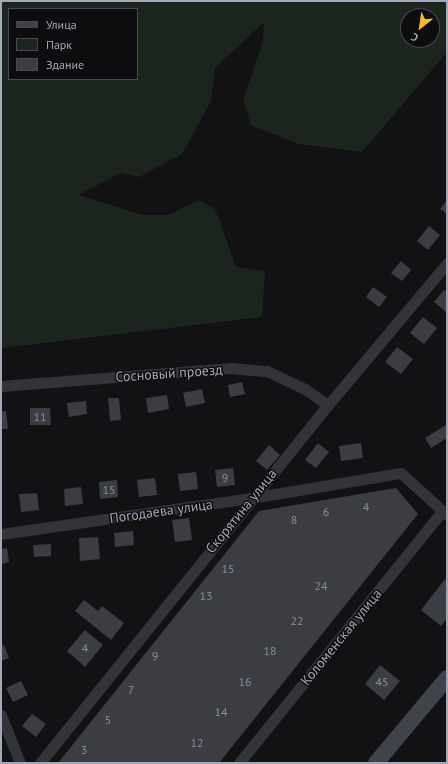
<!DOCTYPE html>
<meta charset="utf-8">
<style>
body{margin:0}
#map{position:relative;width:448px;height:764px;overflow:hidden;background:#121214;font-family:"PT Sans",sans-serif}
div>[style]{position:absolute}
.green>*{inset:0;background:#1c241e}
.building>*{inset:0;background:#3c3d42}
.street>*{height:11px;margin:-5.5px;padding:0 5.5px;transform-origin:5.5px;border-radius:5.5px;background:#333439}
.secondary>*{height:16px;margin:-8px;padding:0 8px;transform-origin:8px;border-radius:8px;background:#41434a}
span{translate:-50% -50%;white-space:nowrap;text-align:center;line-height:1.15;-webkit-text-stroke:3px #0d0d0f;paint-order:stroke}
.number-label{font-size:12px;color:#898d99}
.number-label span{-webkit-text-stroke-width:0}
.street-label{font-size:14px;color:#a3a8b6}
.frame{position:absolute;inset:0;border:2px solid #a3a8b6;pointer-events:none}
.legend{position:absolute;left:8px;top:8px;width:130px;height:72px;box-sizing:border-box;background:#0d0d0f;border:1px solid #494b52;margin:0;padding:5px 7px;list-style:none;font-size:12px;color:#a3a8b6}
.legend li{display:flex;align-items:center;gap:8px;height:20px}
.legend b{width:20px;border:1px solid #494b52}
.north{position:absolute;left:400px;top:8px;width:40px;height:40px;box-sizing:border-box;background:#0d0d0f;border:1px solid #494b52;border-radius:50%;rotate:210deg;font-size:11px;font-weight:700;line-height:16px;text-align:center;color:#a3a8b6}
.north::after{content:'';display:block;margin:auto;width:14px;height:18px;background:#ffbd1f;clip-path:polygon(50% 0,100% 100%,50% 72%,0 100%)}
</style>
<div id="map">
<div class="green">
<div style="clip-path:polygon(evenodd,1px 1px,447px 1px,447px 52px,362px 152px,299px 144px,251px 125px,243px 100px,263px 41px,264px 22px,215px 68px,211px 101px,182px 154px,139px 177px,121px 173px,78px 195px,143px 215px,168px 215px,199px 200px,215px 209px,236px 267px,265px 271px,262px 317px,1px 348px,1px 1px,9px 9px,137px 9px,137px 79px,9px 79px,9px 9px,1px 1px,408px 16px,432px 16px,432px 40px,408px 40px,408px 16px)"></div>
</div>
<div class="building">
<div style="clip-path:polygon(447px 200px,447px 214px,440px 209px)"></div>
<div style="clip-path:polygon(429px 226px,440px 235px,428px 250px,417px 241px)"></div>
<div style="clip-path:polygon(401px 261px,411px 270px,402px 281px,391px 273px)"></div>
<div style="clip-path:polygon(373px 287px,387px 297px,379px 307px,366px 297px)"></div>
<div style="clip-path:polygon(444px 290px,447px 292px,447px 313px,434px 302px)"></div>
<div style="clip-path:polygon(423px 317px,437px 328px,424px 344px,410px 333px)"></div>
<div style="clip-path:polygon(397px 347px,413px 359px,401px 374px,385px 362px)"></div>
<div style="clip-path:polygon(242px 382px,245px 394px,230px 397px,228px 385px)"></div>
<div style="clip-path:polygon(202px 389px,205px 403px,186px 407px,183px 393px)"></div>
<div style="clip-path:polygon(167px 395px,169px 409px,148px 413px,146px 398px)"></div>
<div style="clip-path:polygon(108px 398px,119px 398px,121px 420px,110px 421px)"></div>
<div style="clip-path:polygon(86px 401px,87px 414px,69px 417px,67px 403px)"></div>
<div style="clip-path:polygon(30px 408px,50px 408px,51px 425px,30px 425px)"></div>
<div style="clip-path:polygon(6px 411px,8px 429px,1px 429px,1px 412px)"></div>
<div style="clip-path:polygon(446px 425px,447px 438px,431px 448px,425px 438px)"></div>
<div style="clip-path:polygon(318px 443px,329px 452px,316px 468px,305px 460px)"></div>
<div style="clip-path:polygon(361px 443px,363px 458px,341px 461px,339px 446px)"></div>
<div style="clip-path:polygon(269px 445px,280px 455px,267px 470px,256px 461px)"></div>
<div style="clip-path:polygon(233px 468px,235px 485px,217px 487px,215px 470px)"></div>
<div style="clip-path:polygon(196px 472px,198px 489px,180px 491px,178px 474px)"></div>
<div style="clip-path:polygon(155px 478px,157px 495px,139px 497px,137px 480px)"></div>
<div style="clip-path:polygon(117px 480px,118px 497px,100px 499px,99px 482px)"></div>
<div style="clip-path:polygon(81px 487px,83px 504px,65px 506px,64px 489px)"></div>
<div style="clip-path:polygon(396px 488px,418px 514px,219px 763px,58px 763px,259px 511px)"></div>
<div style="clip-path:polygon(37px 493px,39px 510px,21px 512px,19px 494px)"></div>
<div style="clip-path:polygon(189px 518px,192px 540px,175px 542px,172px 520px)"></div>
<div style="clip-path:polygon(133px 531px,134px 545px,115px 547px,114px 533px)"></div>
<div style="clip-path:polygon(98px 537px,100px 559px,80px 561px,79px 538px)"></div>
<div style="clip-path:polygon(51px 544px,51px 556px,34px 557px,33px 545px)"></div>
<div style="clip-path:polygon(7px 548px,9px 562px,1px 564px,1px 549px)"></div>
<div style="clip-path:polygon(445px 579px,447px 581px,447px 618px,441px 626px,421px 610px)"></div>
<div style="clip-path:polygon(84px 600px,98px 611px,102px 606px,124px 623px,111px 640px,75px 611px)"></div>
<div style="clip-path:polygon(85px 630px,103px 645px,85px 667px,67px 651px)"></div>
<div style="clip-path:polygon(4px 645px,9px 658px,1px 661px,1px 646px)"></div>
<div style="clip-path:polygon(380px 665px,400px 681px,384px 700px,365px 684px)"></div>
<div style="clip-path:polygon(21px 681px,28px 695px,13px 702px,6px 688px)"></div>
<div style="clip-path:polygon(32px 714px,46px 724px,36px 737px,22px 726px)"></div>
</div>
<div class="street">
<div style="left:1px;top:386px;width:230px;rotate:-4.5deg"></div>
<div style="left:230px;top:368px;width:37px;rotate:5deg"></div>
<div style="left:267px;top:371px;width:42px;rotate:25.3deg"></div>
<div style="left:305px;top:389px;width:28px;rotate:35deg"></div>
<div style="left:1px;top:534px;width:253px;rotate:-8.2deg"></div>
<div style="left:251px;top:498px;width:152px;rotate:-9.5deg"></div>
<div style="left:401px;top:473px;width:62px;rotate:42.4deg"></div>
<div style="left:1px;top:715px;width:52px;rotate:68.4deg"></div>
<div style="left:40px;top:763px;width:459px;rotate:-51.2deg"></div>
<div style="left:328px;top:405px;width:185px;rotate:-50deg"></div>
<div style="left:239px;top:763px;width:324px;rotate:-51.1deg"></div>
</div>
<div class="secondary">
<div style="left:376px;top:763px;width:111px;rotate:-50.1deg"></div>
</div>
<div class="number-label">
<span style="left:40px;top:417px">11</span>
<span style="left:225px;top:478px">9</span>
<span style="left:109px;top:490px">15</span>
<span style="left:366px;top:507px">4</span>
<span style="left:326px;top:512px">6</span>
<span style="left:294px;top:520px">8</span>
<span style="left:228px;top:569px">15</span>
<span style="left:321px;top:586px">24</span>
<span style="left:206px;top:596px">13</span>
<span style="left:297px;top:621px">22</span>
<span style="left:85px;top:648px">4</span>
<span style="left:270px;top:651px">18</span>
<span style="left:155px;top:656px">9</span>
<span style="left:245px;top:682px">16</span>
<span style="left:382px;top:682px">45</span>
<span style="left:131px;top:690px">7</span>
<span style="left:221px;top:712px">14</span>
<span style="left:108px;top:720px">5</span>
<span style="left:197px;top:743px">12</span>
<span style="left:84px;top:750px">3</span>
</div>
<div class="street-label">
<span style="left:169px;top:373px;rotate:-4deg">Сосновый проезд</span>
<span style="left:161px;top:511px;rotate:-8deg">Погодаева улица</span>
<span style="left:241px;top:511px;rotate:-51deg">Скорятина улица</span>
<span style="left:341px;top:637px;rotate:-51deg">Коломенская улица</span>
</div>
<div class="frame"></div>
<ul class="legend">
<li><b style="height:5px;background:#41434a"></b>Улица</li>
<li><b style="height:11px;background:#1c241e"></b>Парк</li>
<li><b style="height:11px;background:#3c3d42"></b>Здание</li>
</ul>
<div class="north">С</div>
</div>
